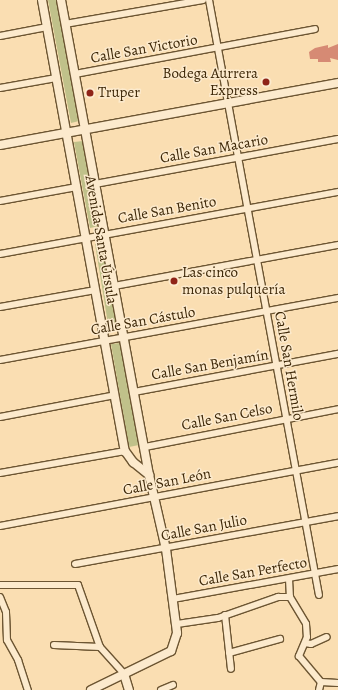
<!DOCTYPE html>
<meta charset="utf-8">
<style>
body{margin:0}
#map{position:relative;width:338px;height:690px;overflow:hidden;background:#fadeb2;font-family:Alegreya,serif}
div>[style]{position:absolute}
.green>*{inset:0;background:#c0c18a}
.building>*{inset:0;background:#d68a74}
.roads{filter:drop-shadow(1px 0 #6c5532) drop-shadow(-1px 0 #6c5532) drop-shadow(0 1px #6c5532) drop-shadow(0 -1px #6c5532)}
.minor>*{height:6px;margin:-3px;padding:0 3px;transform-origin:3px;border-radius:3px;background:#fceacd}
.tertiary>*{height:8px;margin:-4px;padding:0 4px;transform-origin:4px;border-radius:4px;background:#fceacd}
.dots>*{width:11px;height:11px;translate:-50% -50%;box-sizing:border-box;border:2px solid #fceacd;border-radius:50%}
span{translate:-50% -50%;white-space:nowrap;text-align:center;line-height:1.15;-webkit-text-stroke:3px #fceacd;paint-order:stroke}
.street-label{font-size:15px;color:#3d2707}
.poi-label{font-size:15px;color:#3d2707}
.right{translate:-100% -50%;text-align:right}
.left{translate:0 -50%;text-align:left}
</style>
<div id="map">
<div class="green">
<div style="clip-path:polygon(48px 0,57px 0,79px 121px,71px 123px)"></div>
<div style="clip-path:polygon(83px 141px,99px 226px,90px 228px,74px 142px)"></div>
<div style="clip-path:polygon(103px 242px,117px 322px,108px 324px,95px 244px)"></div>
<div style="clip-path:polygon(120px 343px,139px 445px,129px 447px,111px 344px)"></div>
</div>
<div class="building">
<div style="clip-path:polygon(338px 44px,338px 60px,330px 58px,331px 62px,318px 62px,318px 59px,310px 59px,309px 52px,315px 48px,328px 45px,328px 48px)"></div>
</div>
<div class="roads">
<div class="minor">
<div style="left:209px;top:0;width:605px;rotate:79.53deg"></div>
<div style="left:65px;top:24px;width:140px;rotate:-9.9deg"></div>
<div style="left:0;top:36px;width:48px;rotate:-10.8deg"></div>
<div style="left:75px;top:74px;width:244px;rotate:-10.6deg"></div>
<div style="left:0;top:88px;width:57px;rotate:-10.1deg"></div>
<div style="left:95px;top:184px;width:247px;rotate:-10.5deg"></div>
<div style="left:0;top:201px;width:78px;rotate:-10.3deg"></div>
<div style="left:0;top:254px;width:344px;rotate:-10.4deg"></div>
<div style="left:114px;top:286px;width:228px;rotate:-10.4deg"></div>
<div style="left:0;top:307px;width:97px;rotate:-10.1deg"></div>
<div style="left:0;top:360px;width:344px;rotate:-10.4deg"></div>
<div style="left:134px;top:392px;width:208px;rotate:-10.6deg"></div>
<div style="left:0;top:417px;width:117px;rotate:-10.8deg"></div>
<div style="left:145px;top:447px;width:197px;rotate:-11.1deg"></div>
<div style="left:0;top:473px;width:127px;rotate:-10deg"></div>
<div style="left:0;top:526px;width:344px;rotate:-10.6deg"></div>
<div style="left:75px;top:564px;width:267px;rotate:-10.3deg"></div>
<div style="left:289px;top:579px;width:18px;rotate:87deg"></div>
<div style="left:0;top:585px;width:78px"></div>
<div style="left:78px;top:585px;width:66px;rotate:70.5deg"></div>
<div style="left:100px;top:647px;width:36px;rotate:48deg"></div>
<div style="left:0;top:597px;width:16px;rotate:68deg"></div>
<div style="left:6px;top:612px;width:28px;rotate:88deg"></div>
<div style="left:7px;top:640px;width:23px;rotate:61deg"></div>
<div style="left:18px;top:660px;width:32px;rotate:72deg"></div>
<div style="left:290px;top:597px;width:31px;rotate:59deg"></div>
<div style="left:306px;top:624px;width:13px;rotate:86deg"></div>
<div style="left:307px;top:637px;width:21px;rotate:113deg"></div>
<div style="left:299px;top:656px;width:34px;rotate:50deg"></div>
<div style="left:321px;top:682px;width:8px;rotate:104deg"></div>
<div style="left:173px;top:599px;width:168px;rotate:-10.3deg"></div>
<div style="left:225px;top:615px;width:54px;rotate:83.7deg"></div>
<div style="left:177px;top:624px;width:41px;rotate:-8.3deg"></div>
<div style="left:218px;top:618px;width:64px;rotate:-19.3deg"></div>
<div style="left:278px;top:597px;width:12px"></div>
<div style="left:305px;top:643px;width:6px;rotate:9deg"></div>
<div style="left:311px;top:644px;width:17px;rotate:-24deg"></div>
<div style="left:54px;top:645px;width:46px;rotate:2.5deg"></div>
<div style="left:229px;top:653px;width:53px;rotate:-15.4deg"></div>
<div style="left:321px;top:682px;width:17px;rotate:3deg"></div>
<div style="left:161px;top:690px;width:13px;rotate:-23deg"></div>
</div>
<div class="tertiary">
<div style="left:42px;top:0;width:459px;rotate:79.6deg"></div>
<div style="left:125px;top:451px;width:14px;rotate:54deg"></div>
<div style="left:133px;top:462px;width:21px;rotate:39deg"></div>
<div style="left:61px;top:0;width:483px;rotate:79.5deg"></div>
<div style="left:149px;top:475px;width:76px;rotate:77.1deg"></div>
<div style="left:166px;top:549px;width:85px;rotate:82.5deg"></div>
<div style="left:177px;top:633px;width:19px;rotate:108deg"></div>
<div style="left:171px;top:651px;width:89px;rotate:154deg"></div>
<div style="left:0;top:145px;width:344px;rotate:-10.4deg"></div>
<div style="left:124px;top:674px;width:17px;rotate:73deg"></div>
</div>
</div>
<div class="dots">
<div style="left:266px;top:82px;background:#8f2418"></div>
<div style="left:90px;top:93px;background:#8f2418"></div>
<div style="left:174px;top:281px;background:#8f2418"></div>
</div>
<div class="street-label">
<span style="left:144px;top:49px;rotate:-10deg">Calle San Victorio</span>
<span style="left:214px;top:149px;rotate:-10deg">Calle San Macario</span>
<span style="left:167px;top:210px;rotate:-10deg">Calle San Benito</span>
<span style="left:101px;top:240px;rotate:80deg">Avenida Santa Úrsula</span>
<span style="left:143px;top:321px;rotate:-10deg">Calle San Cástulo</span>
<span style="left:210px;top:365px;rotate:-10deg">Calle San Benjamín</span>
<span style="left:289px;top:366px;rotate:80deg">Calle San Hermilo</span>
<span style="left:227px;top:417px;rotate:-11deg">Calle San Celso</span>
<span style="left:167px;top:482px;rotate:-11deg">Calle San León</span>
<span style="left:204px;top:528px;rotate:-11deg">Calle San Julio</span>
<span style="left:253px;top:572px;rotate:-10deg">Calle San Perfecto</span>
</div>
<div class="poi-label">
<span class="right" style="left:258px;top:82px">Bodega Aurrera<br>Express</span>
<span class="left" style="left:98px;top:93px">Truper</span>
<span class="left" style="left:182px;top:281px">Las cinco<br>monas pulquería</span>
</div>
</div>
